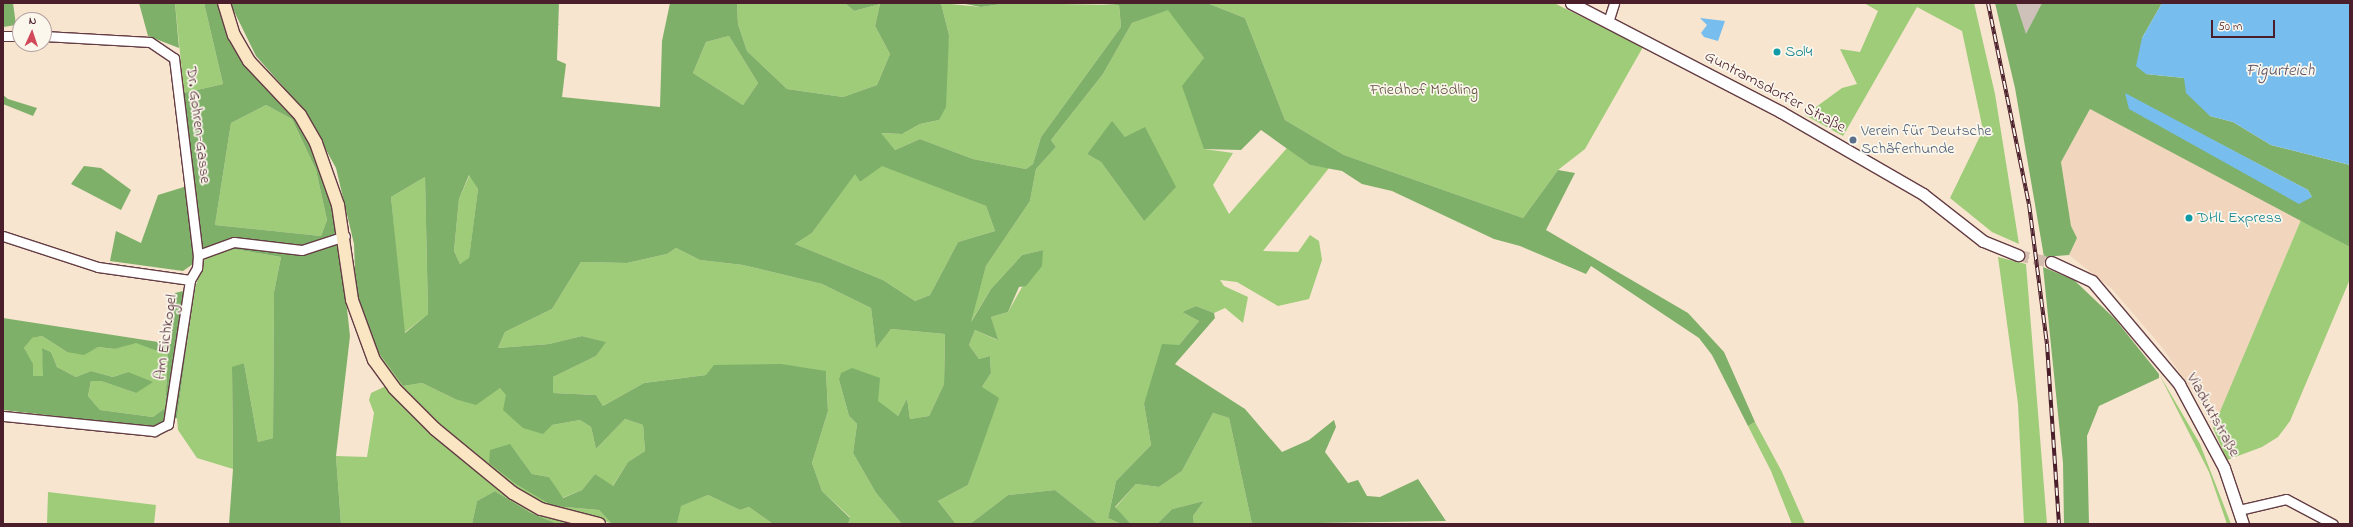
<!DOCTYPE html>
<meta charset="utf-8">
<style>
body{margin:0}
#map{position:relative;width:2353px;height:527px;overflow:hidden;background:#f7e5cf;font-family:"Indie Flower",sans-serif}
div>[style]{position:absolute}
.built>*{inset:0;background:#f1d5bd}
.industrial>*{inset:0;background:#cec1ba}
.green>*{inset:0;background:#9ecc79}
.forest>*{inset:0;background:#7eb069}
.water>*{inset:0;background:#77beef}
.tertiary-tunnel>*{height:11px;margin-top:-5.5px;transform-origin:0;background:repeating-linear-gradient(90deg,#d4bdae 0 11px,transparent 0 16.5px)}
.roads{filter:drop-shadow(1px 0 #643d44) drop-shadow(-1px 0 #643d44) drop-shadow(0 1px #643d44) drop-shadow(0 -1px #643d44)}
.minor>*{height:9px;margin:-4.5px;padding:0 4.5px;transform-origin:4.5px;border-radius:4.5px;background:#fff}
.tertiary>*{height:11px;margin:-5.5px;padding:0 5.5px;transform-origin:5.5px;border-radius:5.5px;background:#fff}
.secondary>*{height:12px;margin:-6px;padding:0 6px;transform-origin:6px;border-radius:6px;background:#fbe6c4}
.rail>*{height:4px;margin-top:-2px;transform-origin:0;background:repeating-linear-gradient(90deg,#fbf7ec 0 8px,#4a1f2b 0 16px);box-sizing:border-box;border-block:1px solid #4a1f2b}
.dots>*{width:11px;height:11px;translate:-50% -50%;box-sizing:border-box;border:2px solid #fbf7ec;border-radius:50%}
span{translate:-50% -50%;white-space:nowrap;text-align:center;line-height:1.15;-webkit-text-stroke:3.5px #fbf7ec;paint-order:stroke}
.culture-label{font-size:16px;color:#0d838f}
.left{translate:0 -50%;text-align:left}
.park-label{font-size:16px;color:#635342}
.street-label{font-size:16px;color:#4a1f2b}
.service-label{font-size:16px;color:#4e5e75}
.water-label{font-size:17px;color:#584f66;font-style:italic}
.frame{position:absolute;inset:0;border:4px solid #4a1f2b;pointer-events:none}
.north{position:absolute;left:12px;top:12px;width:40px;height:40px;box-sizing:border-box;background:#fbf7ec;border:1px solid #b4a19f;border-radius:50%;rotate:3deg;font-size:11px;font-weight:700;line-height:16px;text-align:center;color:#4a1f2b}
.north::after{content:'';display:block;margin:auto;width:14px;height:18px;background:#d1495b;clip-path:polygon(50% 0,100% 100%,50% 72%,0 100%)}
.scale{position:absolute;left:2211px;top:20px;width:64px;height:18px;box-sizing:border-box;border:2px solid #4a1f2b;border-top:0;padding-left:5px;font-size:12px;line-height:14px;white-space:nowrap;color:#4a1f2b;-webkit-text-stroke:3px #fbf7ec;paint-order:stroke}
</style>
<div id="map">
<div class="built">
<div style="clip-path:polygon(2090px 109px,2301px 220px,2213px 428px,2197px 397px,2161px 346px,2112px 289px,2069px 255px,2077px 238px,2071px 227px,2061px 162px)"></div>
</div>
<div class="industrial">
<div style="clip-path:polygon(2016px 3px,2042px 3px,2026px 35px)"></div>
</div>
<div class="green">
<div style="clip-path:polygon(175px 3px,204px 3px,223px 84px,184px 93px)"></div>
<div style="clip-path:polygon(737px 3px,845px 3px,854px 11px,880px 4px,875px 26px,890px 54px,877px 85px,843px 97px,787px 89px,747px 51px,738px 24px)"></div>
<div style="clip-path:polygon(941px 3px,981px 7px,1008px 3px,1119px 5px,1121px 27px,1041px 137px,1033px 164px,1026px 169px,973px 159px,920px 139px,895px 150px,880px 133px,902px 134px,920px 124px,939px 120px,949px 35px)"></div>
<div style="clip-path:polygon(1207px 3px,1554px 3px,1643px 47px,1585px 149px,1558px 170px,1523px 218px,1344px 155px,1285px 120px,1245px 18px)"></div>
<div style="clip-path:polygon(1864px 3px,1974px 3px,1995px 94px,2019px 244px,1992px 232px,1950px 198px,1983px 130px,1962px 31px,1917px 7px,1843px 136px,1805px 115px,1842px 88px,1857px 84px,1840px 49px,1860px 52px,1878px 11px)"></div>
<div style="clip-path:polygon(evenodd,1169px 9px,1204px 58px,1204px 149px,1233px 153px,1213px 185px,1229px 214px,1287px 148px,1310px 165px,1329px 168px,1263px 251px,1298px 252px,1310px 235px,1319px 241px,1322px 260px,1309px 299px,1278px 306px,1237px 282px,1220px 280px,1224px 286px,1248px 297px,1243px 323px,1225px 308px,1214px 313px,1196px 306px,1182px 312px,1199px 321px,1179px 345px,1144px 404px,1151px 445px,1116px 481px,1108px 518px,1121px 524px,1098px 524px,1055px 490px,1008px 495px,970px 524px,956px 524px,938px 501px,968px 485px,978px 455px,982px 387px,991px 373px,990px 356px,979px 359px,969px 345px,975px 330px,997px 340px,991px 317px,1008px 312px,1043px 250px,1022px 255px,991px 289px,970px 323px,986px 266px,1030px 201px,1036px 169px,1056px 147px,1051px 140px,1103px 74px,1132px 23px,1169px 9px,1112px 122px,1125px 137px,1144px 221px,1101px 162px,1087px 154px,1112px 122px)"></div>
<div style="clip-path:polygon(729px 36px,758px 83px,743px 105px,693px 73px,706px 42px)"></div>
<div style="clip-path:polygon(266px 105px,292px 119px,316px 170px,327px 220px,321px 236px,215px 225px,231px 123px)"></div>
<div style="clip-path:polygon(882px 165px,986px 206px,995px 231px,958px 242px,930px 295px,915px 301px,883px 280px,795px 244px,812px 233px,855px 173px,860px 182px)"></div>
<div style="clip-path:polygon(470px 174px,478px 189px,469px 259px,460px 264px,454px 251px,459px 199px)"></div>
<div style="clip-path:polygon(425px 177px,428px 314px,404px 333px,391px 197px)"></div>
<div style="clip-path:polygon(2301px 220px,2350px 247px,2350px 279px,2290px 421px,2278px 437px,2262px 447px,2227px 460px,2213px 428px)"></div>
<div style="clip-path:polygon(228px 248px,281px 257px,274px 292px,273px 438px,258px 442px,244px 363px,232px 368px,233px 469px,197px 458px,178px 430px,177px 418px,195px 288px,206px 255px)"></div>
<div style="clip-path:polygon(676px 248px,700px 260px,743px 265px,822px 284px,871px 308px,876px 347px,891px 329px,945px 334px,944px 384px,929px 416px,910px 419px,907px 398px,898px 416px,839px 380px,849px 416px,857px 424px,853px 453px,876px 493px,902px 524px,848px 524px,850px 517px,822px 491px,812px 463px,828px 411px,826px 371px,706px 375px,644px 383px,603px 406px,596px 395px,553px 393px,553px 377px,596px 356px,605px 342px,582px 336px,549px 344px,498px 348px,505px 332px,552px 309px,581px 262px,627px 263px,667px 254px)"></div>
<div style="clip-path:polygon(1998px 257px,2026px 264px,2047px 524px,2024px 524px,2018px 404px)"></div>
<div style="clip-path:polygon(42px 336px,67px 352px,98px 347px,115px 349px,136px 342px,168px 355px,165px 408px,153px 417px,100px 410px,88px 396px,91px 381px,101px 381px,136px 393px,128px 372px,113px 377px,91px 371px,76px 377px,57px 367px,51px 352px,42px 348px,44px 376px,33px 376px,24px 348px,31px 338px)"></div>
<div style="clip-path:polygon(370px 341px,403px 386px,422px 383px,455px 399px,500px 388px,552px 425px,580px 420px,591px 427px,596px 449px,625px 419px,643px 425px,645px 451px,628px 462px,612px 487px,595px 474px,582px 490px,562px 498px,549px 477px,532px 474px,510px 444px,553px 506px,599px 510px,612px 524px,587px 514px,560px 510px,525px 497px,432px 419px,395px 382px)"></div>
<div style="clip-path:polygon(2159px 374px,2200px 444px,2231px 524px,2227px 524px,2209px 472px)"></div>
<div style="clip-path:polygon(386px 386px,489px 480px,586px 524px,558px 524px,531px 513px,495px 491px,477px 501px,472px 524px,341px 524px,336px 456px,367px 457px,374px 413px,369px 400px,371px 393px)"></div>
<div style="clip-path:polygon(1213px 413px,1229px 418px,1252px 524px,1194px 524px,1193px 516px,1204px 501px,1172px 509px,1157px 524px,1130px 523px,1115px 508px,1136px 484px,1159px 487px,1182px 471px)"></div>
<div style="clip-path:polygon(1755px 422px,1782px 472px,1805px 524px,1792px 524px,1771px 471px,1748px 426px)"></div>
<div style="clip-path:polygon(48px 492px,156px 505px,154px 524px,47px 524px)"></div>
<div style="clip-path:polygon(708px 495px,740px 510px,749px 507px,773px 524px,677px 524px,680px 506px)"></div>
</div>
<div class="forest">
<div style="clip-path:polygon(3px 3px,13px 3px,16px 25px,3px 27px)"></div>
<div style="clip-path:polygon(139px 3px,175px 3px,179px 48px,148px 36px)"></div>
<div style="clip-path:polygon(evenodd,204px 3px,220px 3px,253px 74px,292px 113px,315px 152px,331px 199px,340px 245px,350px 336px,336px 456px,341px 524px,229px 524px,233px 469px,232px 367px,244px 363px,258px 442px,273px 438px,274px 292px,281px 257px,228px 248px,206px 255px,183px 271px,110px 261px,116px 231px,141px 243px,158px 195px,184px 187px,184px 93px,223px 84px,204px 3px,266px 105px,292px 119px,316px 170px,327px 220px,321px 236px,215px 225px,231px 123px,266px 105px)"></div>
<div style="clip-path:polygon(evenodd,230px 3px,559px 3px,557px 60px,566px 64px,562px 97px,660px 107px,662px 41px,670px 3px,737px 3px,738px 24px,747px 51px,787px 89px,843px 97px,877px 85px,890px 54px,875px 26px,880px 4px,854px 11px,845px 3px,941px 3px,949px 35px,946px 107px,939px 120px,920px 124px,902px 134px,881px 133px,895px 150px,920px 139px,973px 159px,1026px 169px,1033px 164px,1041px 137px,1121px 27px,1119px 5px,1085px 3px,1207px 3px,1245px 18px,1285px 120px,1344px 155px,1523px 218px,1558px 170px,1575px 173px,1546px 230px,1688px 313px,1724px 352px,1755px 422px,1748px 426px,1712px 355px,1699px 338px,1591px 266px,1586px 274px,1520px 246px,1494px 239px,1392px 191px,1362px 184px,1342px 171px,1310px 165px,1261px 130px,1241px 150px,1204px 149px,1182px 86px,1204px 58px,1168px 10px,1132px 23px,1103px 74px,1051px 140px,1056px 147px,1036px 169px,1030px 201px,986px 266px,971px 322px,991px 289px,1022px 255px,1043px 250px,1042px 266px,1026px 286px,1019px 287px,1008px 312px,991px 317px,998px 340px,975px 330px,969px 345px,979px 359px,990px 356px,991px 373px,982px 387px,999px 398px,968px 485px,938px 501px,956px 524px,902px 524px,876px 493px,853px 453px,857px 424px,849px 416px,839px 380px,841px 373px,852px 368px,880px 378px,878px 401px,898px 416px,907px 398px,910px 419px,929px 416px,944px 384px,945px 334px,891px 329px,876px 348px,871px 308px,822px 284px,743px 265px,700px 260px,676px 248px,667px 254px,627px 263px,581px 262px,552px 309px,505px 332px,498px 348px,549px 344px,582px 336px,606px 342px,596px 356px,553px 377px,553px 393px,596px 395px,603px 406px,644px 383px,706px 375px,714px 365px,781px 364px,826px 371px,828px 411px,812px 463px,822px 491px,850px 518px,848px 524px,773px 524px,749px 507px,740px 510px,708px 495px,681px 506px,677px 524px,612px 524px,599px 510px,553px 506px,516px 484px,489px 463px,490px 450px,510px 444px,532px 474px,549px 477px,563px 498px,582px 490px,595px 474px,613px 486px,628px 462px,645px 451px,643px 425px,625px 419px,596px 449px,591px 427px,580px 420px,552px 425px,543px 434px,523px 428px,503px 410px,506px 395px,500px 388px,476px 405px,455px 399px,422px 383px,403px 386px,370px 341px,356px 297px,354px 244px,336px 168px,304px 110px,256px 56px,230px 3px,729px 36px,758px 83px,743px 105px,693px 73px,706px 42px,729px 36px,230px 3px,882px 166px,986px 206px,995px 231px,958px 242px,930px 295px,915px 301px,883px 280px,795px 244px,812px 233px,855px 174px,860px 182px,882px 166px,230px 3px,469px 175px,478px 189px,469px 258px,460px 264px,454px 251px,459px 199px,469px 175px,230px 3px,425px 177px,428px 314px,405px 333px,391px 197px,425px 177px)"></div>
<div style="clip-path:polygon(960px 3px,1008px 3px,981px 7px)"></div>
<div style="clip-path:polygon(evenodd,1995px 3px,2016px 3px,2026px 34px,2042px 3px,2162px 3px,2142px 38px,2146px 74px,2184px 78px,2210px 116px,2233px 122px,2271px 145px,2350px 165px,2350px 247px,2090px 109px,2061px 162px,2071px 226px,2077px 238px,2069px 255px,2044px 257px,2015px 88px,1995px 3px,2125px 94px,2308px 190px,2312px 197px,2125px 94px)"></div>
<div style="clip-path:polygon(3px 95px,8px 99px,37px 108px,33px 116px,3px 104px)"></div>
<div style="clip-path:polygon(1112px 121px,1125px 137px,1145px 127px,1176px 187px,1144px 221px,1101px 162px,1087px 154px)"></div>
<div style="clip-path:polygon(84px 166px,101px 168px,131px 190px,121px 210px,71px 184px)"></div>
<div style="clip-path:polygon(2043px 267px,2074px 280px,2115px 319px,2159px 374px,2159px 378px,2099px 406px,2087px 436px,2089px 524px,2064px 524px,2063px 463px)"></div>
<div style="clip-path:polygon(evenodd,195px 288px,177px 418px,150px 427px,3px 410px,3px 318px,171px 344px,175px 293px,195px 288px,42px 336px,67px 352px,84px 355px,98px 347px,115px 349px,136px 343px,168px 355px,165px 408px,153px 417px,100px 410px,88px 396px,91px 381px,101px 381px,136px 393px,153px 382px,128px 372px,113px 377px,91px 371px,76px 377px,57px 367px,51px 352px,42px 348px,43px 376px,33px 376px,33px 364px,24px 348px,32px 338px,42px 336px)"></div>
<div style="clip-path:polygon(1196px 306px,1214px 313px,1215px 318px,1175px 364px,1245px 409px,1282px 452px,1309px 440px,1334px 420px,1336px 427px,1325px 452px,1348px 483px,1358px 480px,1367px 496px,1380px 497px,1418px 479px,1446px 521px,1252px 524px,1229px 418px,1213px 413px,1182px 471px,1159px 487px,1136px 484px,1115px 507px,1130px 523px,1147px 524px,1121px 524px,1108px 518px,1116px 481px,1151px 445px,1144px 404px,1162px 344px,1179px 345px,1199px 321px,1182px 312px)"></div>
<div style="clip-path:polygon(1055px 490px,1098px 524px,970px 524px,1008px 495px)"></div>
<div style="clip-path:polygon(495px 491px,531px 513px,558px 524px,472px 524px,477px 501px)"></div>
<div style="clip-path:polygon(1204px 501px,1193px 516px,1194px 524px,1157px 524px,1172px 509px)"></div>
</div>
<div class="water">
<div style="clip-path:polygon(2162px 3px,2350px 3px,2350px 165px,2271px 145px,2233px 122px,2210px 116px,2186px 93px,2184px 78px,2146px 74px,2136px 66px,2142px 38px)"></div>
<div style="clip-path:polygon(1700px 18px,1725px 21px,1718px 41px,1704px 37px,1701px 33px,1707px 25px)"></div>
<div style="clip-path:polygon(2125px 93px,2308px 190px,2312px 197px,2299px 204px,2129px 109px)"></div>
</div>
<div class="tertiary-tunnel">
<div style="left:2018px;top:255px;width:34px;rotate:12deg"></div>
</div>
<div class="roads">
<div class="minor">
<div style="left:1608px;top:22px;width:20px;rotate:-72deg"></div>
<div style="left:3px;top:36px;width:17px"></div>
<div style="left:44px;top:36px;width:106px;rotate:3.2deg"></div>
<div style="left:150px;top:42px;width:29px;rotate:34deg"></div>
<div style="left:174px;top:58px;width:198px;rotate:83.1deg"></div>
<div style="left:198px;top:255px;width:13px;rotate:94deg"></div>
<div style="left:197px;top:268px;width:14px;rotate:120deg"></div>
<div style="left:3px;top:236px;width:100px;rotate:18.1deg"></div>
<div style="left:98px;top:267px;width:93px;rotate:8deg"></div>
<div style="left:190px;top:280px;width:146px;rotate:98.7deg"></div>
<div style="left:168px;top:424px;width:16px;rotate:153deg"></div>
<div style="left:154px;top:431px;width:152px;rotate:-174.3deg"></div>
<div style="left:198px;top:255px;width:38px;rotate:-20deg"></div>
<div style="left:234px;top:242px;width:68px;rotate:6.7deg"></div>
<div style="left:302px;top:250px;width:45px;rotate:-18deg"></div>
<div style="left:2239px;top:510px;width:48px;rotate:-13.2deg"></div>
<div style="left:2286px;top:499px;width:53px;rotate:28deg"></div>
</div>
<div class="tertiary">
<div style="left:1571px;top:3px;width:237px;rotate:27.4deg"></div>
<div style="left:1781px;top:112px;width:164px;rotate:30deg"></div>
<div style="left:1923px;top:194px;width:76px;rotate:38.1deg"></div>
<div style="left:1983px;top:241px;width:38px;rotate:22deg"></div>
<div style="left:2051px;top:262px;width:45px;rotate:24.9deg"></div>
<div style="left:2092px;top:281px;width:135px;rotate:49.8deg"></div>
<div style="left:2179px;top:384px;width:95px;rotate:61.8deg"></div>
<div style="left:2224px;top:468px;width:59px;rotate:71.3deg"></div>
</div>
<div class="secondary">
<div style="left:224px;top:3px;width:34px;rotate:73deg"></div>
<div style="left:234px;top:35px;width:30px;rotate:60deg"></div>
<div style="left:249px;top:61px;width:74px;rotate:46.6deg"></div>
<div style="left:300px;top:115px;width:32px;rotate:60deg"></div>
<div style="left:316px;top:143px;width:66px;rotate:70.5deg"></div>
<div style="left:338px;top:205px;width:96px;rotate:81.6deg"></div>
<div style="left:352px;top:300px;width:64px;rotate:69.9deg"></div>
<div style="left:374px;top:360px;width:34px;rotate:54deg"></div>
<div style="left:394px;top:388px;width:58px;rotate:45deg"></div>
<div style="left:435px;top:429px;width:101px;rotate:39.4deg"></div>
<div style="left:513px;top:493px;width:32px;rotate:30deg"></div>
<div style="left:541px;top:509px;width:60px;rotate:14.5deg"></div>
</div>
</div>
<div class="rail">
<div style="left:1988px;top:3px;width:205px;rotate:78.5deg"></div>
<div style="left:2029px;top:204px;width:141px;rotate:82.7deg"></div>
<div style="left:2047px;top:344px;width:180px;rotate:86.2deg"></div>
</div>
<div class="dots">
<div style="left:1777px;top:52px;background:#0f9aa8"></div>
<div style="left:1853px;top:140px;background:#5c6f8a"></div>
<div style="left:2189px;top:218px;background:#0f9aa8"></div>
</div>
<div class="culture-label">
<span class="left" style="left:1785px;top:52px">Sol4</span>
<span class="left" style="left:2197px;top:218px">DHL Express</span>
</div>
<div class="park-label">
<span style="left:1424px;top:90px">Friedhof Mödling</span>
</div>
<div class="street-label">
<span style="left:1775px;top:92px;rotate:28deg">Guntramsdorfer Straße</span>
<span style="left:198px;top:125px;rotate:83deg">Dr. Gohren-Gasse</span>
<span style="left:166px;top:337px;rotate:-82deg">Am Eichkogel</span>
<span style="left:2213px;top:415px;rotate:61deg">Viaduktstraße</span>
</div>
<div class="service-label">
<span class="left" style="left:1861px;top:140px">Verein für Deutsche<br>Schäferhunde</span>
</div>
<div class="water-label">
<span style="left:2280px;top:71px">Figurteich</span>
</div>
<div class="frame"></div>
<div class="north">N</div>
<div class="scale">50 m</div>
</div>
